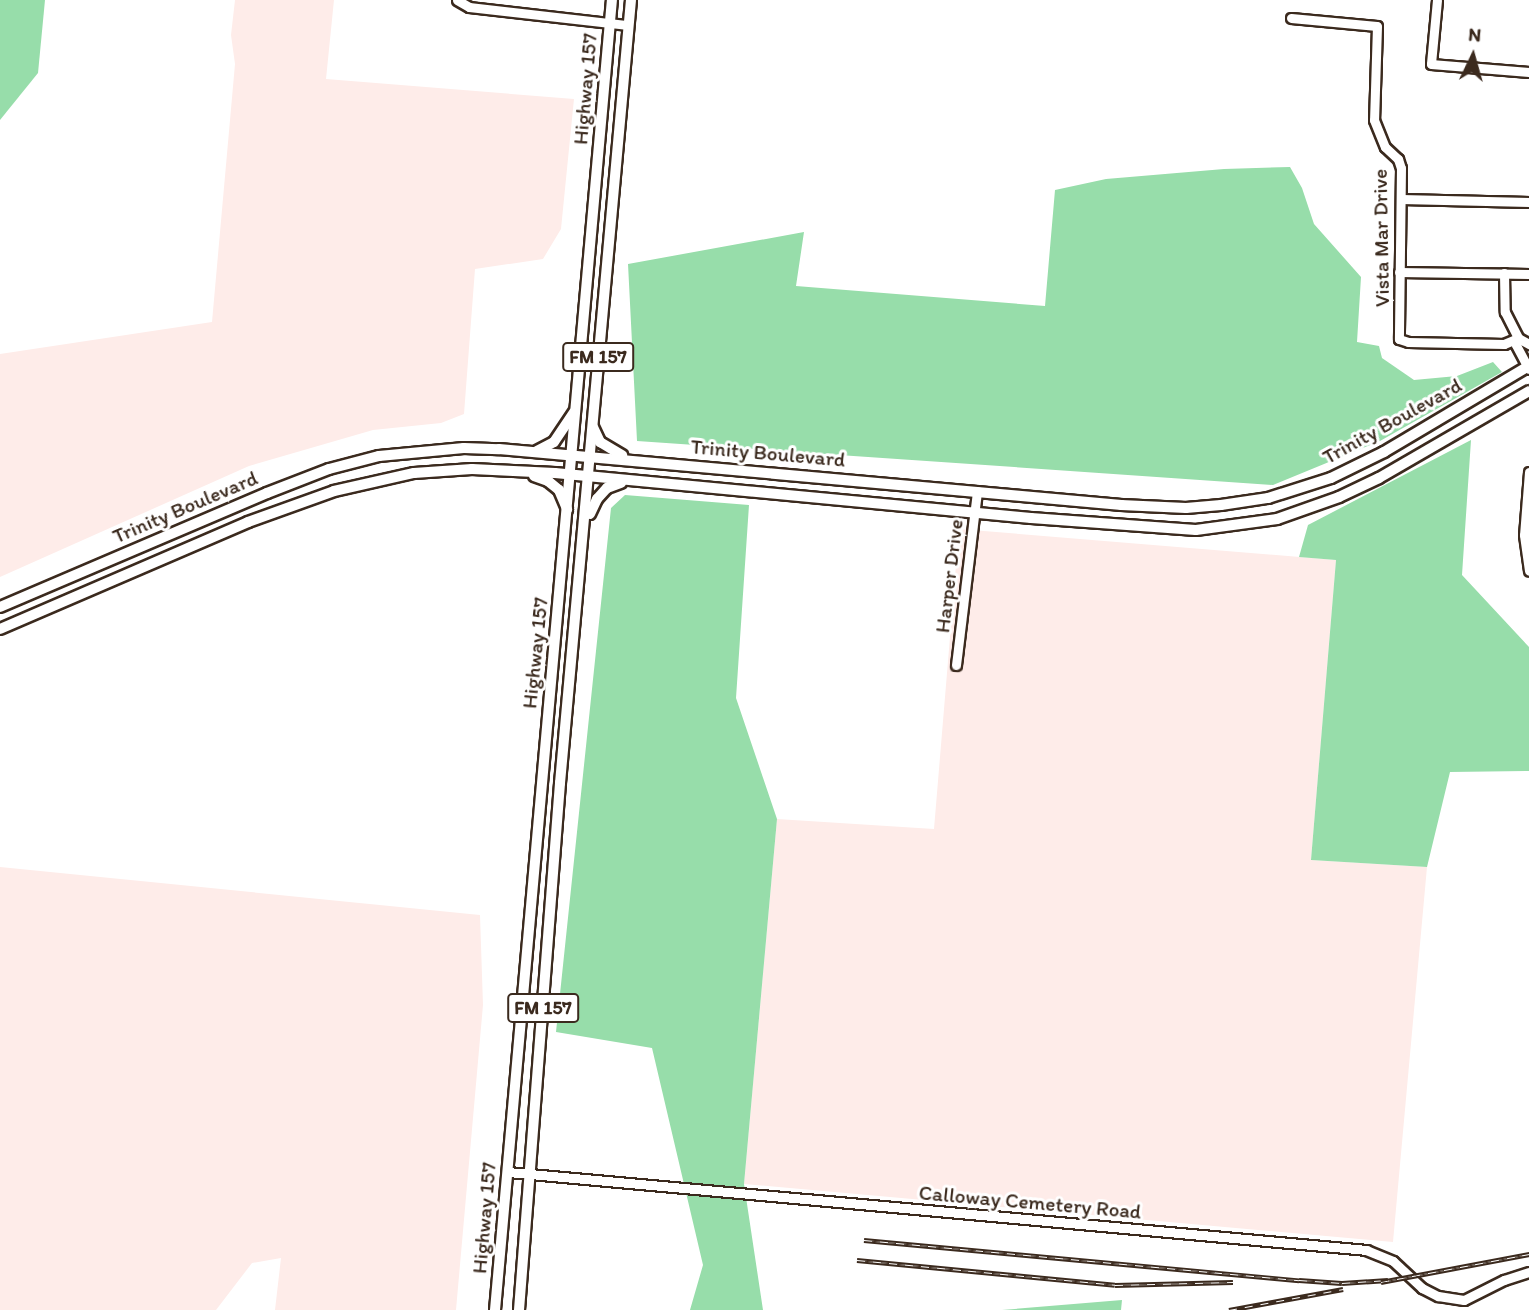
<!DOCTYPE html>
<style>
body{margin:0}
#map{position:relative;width:1529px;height:1310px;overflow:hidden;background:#fff;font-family:Itim,sans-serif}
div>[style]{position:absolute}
.built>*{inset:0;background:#feece9}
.green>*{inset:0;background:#97ddaa}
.roads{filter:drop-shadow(2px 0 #3b2a1e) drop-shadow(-2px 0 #3b2a1e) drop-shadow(0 2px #3b2a1e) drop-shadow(0 -2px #3b2a1e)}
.minor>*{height:9px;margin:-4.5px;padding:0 4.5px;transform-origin:4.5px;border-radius:4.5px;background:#fff}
.major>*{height:10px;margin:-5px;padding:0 5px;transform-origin:5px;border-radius:5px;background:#fff}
.rail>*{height:5px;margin-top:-2.5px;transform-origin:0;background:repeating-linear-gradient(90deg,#fff 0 8px,#3b2a1e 0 16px);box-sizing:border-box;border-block:2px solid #3b2a1e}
span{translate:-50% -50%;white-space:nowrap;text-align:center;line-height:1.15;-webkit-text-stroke:6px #fff;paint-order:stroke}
.shield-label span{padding:2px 5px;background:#fff;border:2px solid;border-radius:5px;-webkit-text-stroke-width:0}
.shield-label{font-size:19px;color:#3b2a1e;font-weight:700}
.street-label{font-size:21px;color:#3b2a1e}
.north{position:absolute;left:1438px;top:21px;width:70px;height:70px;-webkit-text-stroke:5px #fff;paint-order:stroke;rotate:5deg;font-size:19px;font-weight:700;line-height:28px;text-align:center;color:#3b2a1e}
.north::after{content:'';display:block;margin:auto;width:24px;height:32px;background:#3b2a1e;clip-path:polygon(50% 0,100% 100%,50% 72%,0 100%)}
</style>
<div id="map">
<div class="built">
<div style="clip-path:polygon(235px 0,334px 0,326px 79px,574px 99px,561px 229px,543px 259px,475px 269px,464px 414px,441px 423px,373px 430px,249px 466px,0 577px,0 354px,212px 322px,235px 64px,231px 35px)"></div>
<div style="clip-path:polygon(959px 529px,1336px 560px,1311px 860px,1427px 867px,1393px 1242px,744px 1184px,777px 819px,934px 829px)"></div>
<div style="clip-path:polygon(0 867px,480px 915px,483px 1005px,456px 1310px,275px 1310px,281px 1258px,252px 1263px,216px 1310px,0 1310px)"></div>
</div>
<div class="green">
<div style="clip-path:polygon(0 0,45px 0,38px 73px,0 120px)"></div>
<div style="clip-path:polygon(1290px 167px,1302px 188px,1314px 224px,1361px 277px,1357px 342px,1379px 346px,1382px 358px,1414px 380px,1457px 376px,1493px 362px,1502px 372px,1380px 441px,1273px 485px,637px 441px,628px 264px,804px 232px,796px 286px,1045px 306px,1055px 190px,1106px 179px,1224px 169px)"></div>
<div style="clip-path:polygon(1471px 440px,1462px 575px,1529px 647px,1529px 771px,1450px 772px,1427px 867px,1311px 860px,1336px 560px,1299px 557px,1308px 525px)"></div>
<div style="clip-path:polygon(625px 495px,749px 505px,736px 698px,777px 819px,744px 1184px,763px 1310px,690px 1310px,703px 1265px,652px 1048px,556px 1032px,611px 508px)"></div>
<div style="clip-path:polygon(1122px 1300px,1121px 1310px,1002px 1310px)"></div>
</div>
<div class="roads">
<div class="minor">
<div style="left:457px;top:0;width:14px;rotate:30deg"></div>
<div style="left:469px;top:7px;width:160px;rotate:6.5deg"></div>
<div style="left:1437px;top:0;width:64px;rotate:95.4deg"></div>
<div style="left:1431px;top:64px;width:98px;rotate:4.7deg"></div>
<div style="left:1291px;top:18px;width:86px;rotate:5.3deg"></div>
<div style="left:1377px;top:26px;width:94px;rotate:91.8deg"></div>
<div style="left:1374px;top:120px;width:29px;rotate:68deg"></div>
<div style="left:1385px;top:147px;width:18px;rotate:43deg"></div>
<div style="left:1398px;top:159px;width:9px;rotate:72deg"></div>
<div style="left:1401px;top:168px;width:171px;rotate:90.7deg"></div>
<div style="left:1399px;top:339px;width:9px;rotate:18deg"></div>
<div style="left:1408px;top:342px;width:96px;rotate:1.2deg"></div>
<div style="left:1504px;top:344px;width:15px;rotate:-23deg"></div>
<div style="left:1401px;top:199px;width:128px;rotate:1.3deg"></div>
<div style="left:1399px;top:272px;width:130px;rotate:0.9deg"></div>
<div style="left:1504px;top:273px;width:39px;rotate:89deg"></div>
<div style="left:1505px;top:312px;width:29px;rotate:63deg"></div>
<div style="left:1518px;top:338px;width:7px;rotate:106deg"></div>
<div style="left:1516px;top:345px;width:27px;rotate:62deg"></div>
<div style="left:1518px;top:338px;width:13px;rotate:29deg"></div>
<div style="left:1529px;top:472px;width:63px;rotate:94.5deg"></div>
<div style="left:1524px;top:535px;width:36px;rotate:82deg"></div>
<div style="left:956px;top:665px;width:175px;rotate:-83.1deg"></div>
<div style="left:508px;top:1172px;width:862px;rotate:5.19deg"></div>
<div style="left:1366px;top:1250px;width:29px;rotate:22deg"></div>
<div style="left:1393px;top:1261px;width:40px;rotate:43deg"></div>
<div style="left:1422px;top:1288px;width:18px;rotate:27deg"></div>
<div style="left:1438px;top:1296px;width:26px;rotate:9deg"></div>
<div style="left:1464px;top:1300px;width:45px;rotate:-26.6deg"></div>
<div style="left:1504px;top:1280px;width:26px;rotate:-18deg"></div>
</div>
<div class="major">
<div style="left:593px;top:427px;width:17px;rotate:65deg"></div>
<div style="left:600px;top:442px;width:26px;rotate:31deg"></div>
<div style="left:537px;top:451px;width:19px;rotate:-28deg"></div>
<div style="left:554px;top:442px;width:36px;rotate:-56deg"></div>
<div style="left:534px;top:476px;width:15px;rotate:20deg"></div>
<div style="left:548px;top:481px;width:14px;rotate:39deg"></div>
<div style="left:559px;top:490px;width:21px;rotate:67deg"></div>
<div style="left:590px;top:514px;width:17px;rotate:-65deg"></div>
<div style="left:597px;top:499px;width:15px;rotate:-48deg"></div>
<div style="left:607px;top:488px;width:15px;rotate:-20deg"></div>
<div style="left:0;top:607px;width:290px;rotate:-23.1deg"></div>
<div style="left:267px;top:493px;width:66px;rotate:-21.2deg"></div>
<div style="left:329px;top:469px;width:52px;rotate:-14.6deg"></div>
<div style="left:379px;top:456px;width:85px;rotate:-5.4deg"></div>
<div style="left:464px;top:448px;width:35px;rotate:2deg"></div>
<div style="left:499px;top:449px;width:625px;rotate:5.14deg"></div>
<div style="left:1121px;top:505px;width:65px;rotate:2.6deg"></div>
<div style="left:1186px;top:508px;width:35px;rotate:-5deg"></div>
<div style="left:1221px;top:505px;width:48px;rotate:-8.5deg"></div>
<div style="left:1268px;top:498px;width:66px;rotate:-17.6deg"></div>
<div style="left:1331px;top:478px;width:59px;rotate:-26.1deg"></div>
<div style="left:1384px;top:452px;width:169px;rotate:-30.7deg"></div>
<div style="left:0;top:629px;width:270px;rotate:-23.3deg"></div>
<div style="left:248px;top:522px;width:91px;rotate:-19.8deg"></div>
<div style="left:334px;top:491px;width:82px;rotate:-12.7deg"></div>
<div style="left:414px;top:473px;width:58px;rotate:-3.9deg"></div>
<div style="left:472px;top:469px;width:83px;rotate:2.8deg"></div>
<div style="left:555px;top:473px;width:478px;rotate:5.4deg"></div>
<div style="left:1031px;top:518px;width:165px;rotate:4.2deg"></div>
<div style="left:1196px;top:530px;width:82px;rotate:-7.7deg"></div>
<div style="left:1277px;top:519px;width:66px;rotate:-19.5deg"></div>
<div style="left:1339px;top:497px;width:44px;rotate:-25.4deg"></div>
<div style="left:1379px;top:478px;width:173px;rotate:-30.1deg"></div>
<div style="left:495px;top:1310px;width:1315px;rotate:-84.9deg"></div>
<div style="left:519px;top:1310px;width:529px;rotate:-85.55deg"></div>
<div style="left:560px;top:783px;width:786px;rotate:-84.82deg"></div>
</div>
</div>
<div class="rail">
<div style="left:864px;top:1240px;width:437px;rotate:5.3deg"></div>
<div style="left:1299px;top:1280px;width:43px;rotate:4deg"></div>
<div style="left:1342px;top:1283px;width:46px;rotate:-3.7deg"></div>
<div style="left:857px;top:1260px;width:259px;rotate:5.5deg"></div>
<div style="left:1115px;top:1285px;width:118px;rotate:-1.5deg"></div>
<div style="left:1381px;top:1282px;width:151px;rotate:-10.7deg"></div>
<div style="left:1229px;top:1310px;width:116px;rotate:-10.4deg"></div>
</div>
<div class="shield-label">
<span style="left:598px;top:357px">FM 157</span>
<span style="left:543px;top:1008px">FM 157</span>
</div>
<div class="street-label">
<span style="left:585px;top:89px;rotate:-85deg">Highway 157</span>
<span style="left:1381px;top:238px;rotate:-91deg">Vista Mar Drive</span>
<span style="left:1392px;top:421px;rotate:-29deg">Trinity Boulevard</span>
<span style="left:768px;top:453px;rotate:5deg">Trinity Boulevard</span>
<span style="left:185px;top:507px;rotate:-23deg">Trinity Boulevard</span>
<span style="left:949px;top:576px;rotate:-83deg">Harper Drive</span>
<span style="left:535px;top:653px;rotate:-84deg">Highway 157</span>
<span style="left:1030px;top:1202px;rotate:5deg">Calloway Cemetery Road</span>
<span style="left:484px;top:1218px;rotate:-85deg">Highway 157</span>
</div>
<div class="north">N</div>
</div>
